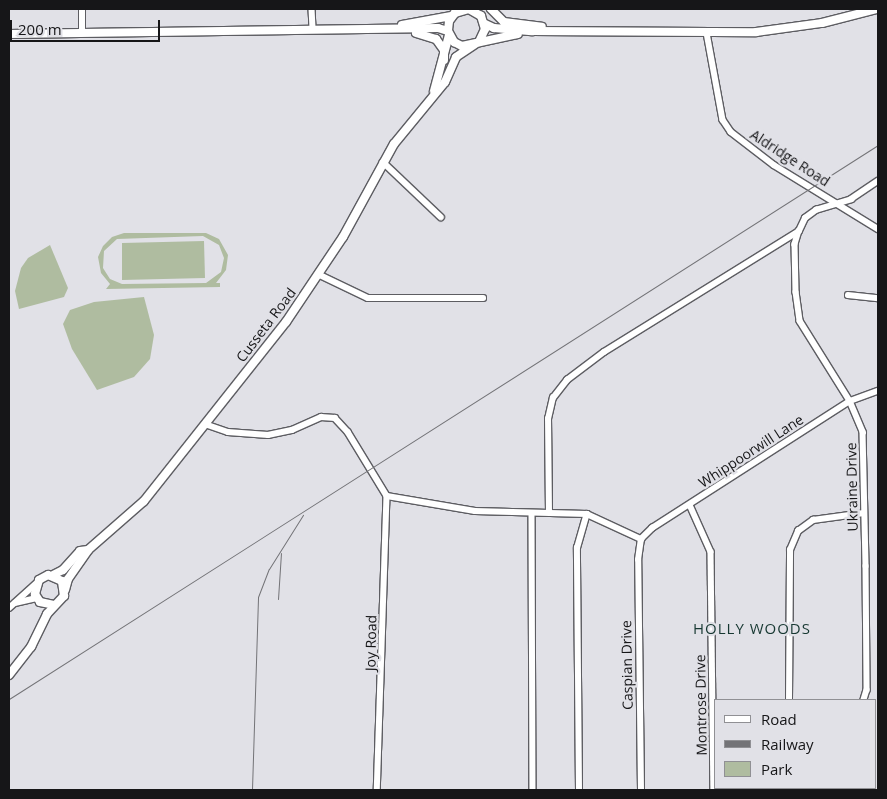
<!DOCTYPE html>
<style>
body{margin:0}
#map{position:relative;width:887px;height:799px;overflow:hidden;background:#e1e1e7;font-family:"Open Sans",sans-serif}
div>[style]{position:absolute}
.green>*{inset:0;background:#afbca0}
.roads{filter:drop-shadow(1px 0 #5d5d62) drop-shadow(-1px 0 #5d5d62) drop-shadow(0 1px #5d5d62) drop-shadow(0 -1px #5d5d62)}
.street>*{height:5.5px;margin:-2.75px;padding:0 2.75px;transform-origin:2.75px;border-radius:2.75px;background:#fff}
.secondary>*{height:8px;margin:-4px;padding:0 4px;transform-origin:4px;border-radius:4px;background:#fff}
.rail>*{height:1px;margin:-0.5px;padding:0 0.5px;transform-origin:0.5px;border-radius:0.5px;background:#737377}
span{translate:-50% -50%;white-space:nowrap;text-align:center;line-height:1.15;-webkit-text-stroke:4.5px #e1e1e7;paint-order:stroke}
.street-label{font-size:14px;color:#161618}
.neighbourhood-label{font-size:15px;color:#173832;letter-spacing:1px}
.frame{position:absolute;inset:0;border:10px solid #161618;pointer-events:none}
.legend{position:absolute;left:714px;top:699px;width:162px;height:90px;box-sizing:border-box;background:#e1e1e7;border:1px solid #909094;margin:0;padding:6px 9px;list-style:none;font-size:15px;color:#161618}
.legend li{display:flex;align-items:center;gap:10px;height:25px}
.legend b{width:25px;border:1px solid #909094}
.scale{position:absolute;left:10px;top:20px;width:150px;height:22px;box-sizing:border-box;border:2px solid #161618;border-top:0;padding-left:6px;font-size:15px;line-height:18px;white-space:nowrap;color:#161618;-webkit-text-stroke:4px #e1e1e7;paint-order:stroke}
</style>
<div id="map">
<div class="green">
<div style="clip-path:polygon(evenodd,206px 233px,219px 239px,228px 255px,226px 270px,216px 283px,220px 283px,220px 287px,106px 289px,110px 284px,101px 273px,98px 257px,103px 246px,112px 237px,124px 233px,206px 233px,203px 236px,219px 245px,224px 258px,221px 272px,206px 283px,122px 284px,110px 279px,103px 268px,104px 251px,117px 239px,203px 236px)"></div>
<div style="clip-path:polygon(204px 241px,205px 278px,122px 280px,122px 243px)"></div>
<div style="clip-path:polygon(50px 245px,68px 288px,64px 297px,19px 309px,15px 291px,21px 268px,28px 258px)"></div>
<div style="clip-path:polygon(144px 297px,154px 335px,150px 359px,134px 377px,97px 390px,72px 349px,63px 324px,70px 310px,94px 302px)"></div>
</div>
<div class="roads">
<div class="street">
<div style="left:312px;top:9px;width:21px;rotate:87deg"></div>
<div style="left:707px;top:33px;width:88px;rotate:79.6deg"></div>
<div style="left:723px;top:120px;width:14px;rotate:56deg"></div>
<div style="left:731px;top:132px;width:54px;rotate:37.5deg"></div>
<div style="left:774px;top:165px;width:122px;rotate:31.6deg"></div>
<div style="left:82px;top:34px;width:25px;rotate:-90deg"></div>
<div style="left:383px;top:162px;width:80px;rotate:43.5deg"></div>
<div style="left:799px;top:231px;width:14px;rotate:107deg"></div>
<div style="left:795px;top:244px;width:48px;rotate:88.8deg"></div>
<div style="left:796px;top:292px;width:29px;rotate:82deg"></div>
<div style="left:800px;top:321px;width:94px;rotate:58deg"></div>
<div style="left:850px;top:401px;width:34px;rotate:67deg"></div>
<div style="left:863px;top:432px;width:134px;rotate:88.7deg"></div>
<div style="left:866px;top:566px;width:124px;rotate:89.5deg"></div>
<div style="left:867px;top:690px;width:10px;rotate:107deg"></div>
<div style="left:318px;top:274px;width:55px;rotate:25.6deg"></div>
<div style="left:368px;top:298px;width:115px"></div>
<div style="left:848px;top:295px;width:30px;rotate:6deg"></div>
<div style="left:205px;top:424px;width:24px;rotate:19deg"></div>
<div style="left:228px;top:432px;width:40px;rotate:4.3deg"></div>
<div style="left:268px;top:435px;width:25px;rotate:-12deg"></div>
<div style="left:292px;top:430px;width:32px;rotate:-24deg"></div>
<div style="left:321px;top:417px;width:14px;rotate:4deg"></div>
<div style="left:335px;top:418px;width:19px;rotate:47deg"></div>
<div style="left:348px;top:432px;width:75px;rotate:58.6deg"></div>
<div style="left:387px;top:496px;width:294px;rotate:91.9deg"></div>
<div style="left:387px;top:496px;width:89px;rotate:9.7deg"></div>
<div style="left:475px;top:511px;width:112px;rotate:1.5deg"></div>
<div style="left:587px;top:514px;width:60px;rotate:24.8deg"></div>
<div style="left:690px;top:505px;width:51px;rotate:65.9deg"></div>
<div style="left:711px;top:552px;width:238px;rotate:89.3deg"></div>
<div style="left:532px;top:513px;width:277px;rotate:89.8deg"></div>
<div style="left:549px;top:513px;width:94px;rotate:-90.6deg"></div>
<div style="left:548px;top:419px;width:22px;rotate:-77deg"></div>
<div style="left:553px;top:398px;width:23px;rotate:-52deg"></div>
<div style="left:567px;top:380px;width:46px;rotate:-37.1deg"></div>
<div style="left:604px;top:352px;width:229px;rotate:-31.8deg"></div>
<div style="left:799px;top:231px;width:14px;rotate:-65deg"></div>
<div style="left:805px;top:218px;width:14px;rotate:-36deg"></div>
<div style="left:816px;top:210px;width:37px;rotate:-17deg"></div>
<div style="left:851px;top:199px;width:32px;rotate:-34deg"></div>
<div style="left:641px;top:539px;width:16px;rotate:-45deg"></div>
<div style="left:652px;top:528px;width:235px;rotate:-32.7deg"></div>
<div style="left:850px;top:401px;width:30px;rotate:-20deg"></div>
<div style="left:15px;top:603px;width:23px;rotate:-13deg"></div>
<div style="left:9px;top:608px;width:36px;rotate:-42deg"></div>
<div style="left:789px;top:700px;width:150px;rotate:-89.6deg"></div>
<div style="left:790px;top:550px;width:21px;rotate:-67deg"></div>
<div style="left:798px;top:531px;width:19px;rotate:-36deg"></div>
<div style="left:813px;top:520px;width:51px;rotate:-7.8deg"></div>
<div style="left:579px;top:790px;width:242px;rotate:-90.5deg"></div>
<div style="left:577px;top:548px;width:35px;rotate:-74deg"></div>
<div style="left:641px;top:790px;width:230px;rotate:-90.7deg"></div>
<div style="left:638px;top:560px;width:21px;rotate:-82deg"></div>
<div style="left:799px;top:790px;width:3px;rotate:-45deg"></div>
</div>
<div class="secondary">
<div style="left:491px;top:9px;width:18px;rotate:45deg"></div>
<div style="left:504px;top:22px;width:38px;rotate:7deg"></div>
<div style="left:485px;top:24px;width:10px;rotate:24deg"></div>
<div style="left:494px;top:28px;width:38px;rotate:5deg"></div>
<div style="left:532px;top:31px;width:224px;rotate:0.3deg"></div>
<div style="left:756px;top:32px;width:67px;rotate:-7.8deg"></div>
<div style="left:822px;top:23px;width:57px;rotate:-14.3deg"></div>
<div style="left:402px;top:25px;width:50px;rotate:-10.4deg"></div>
<div style="left:416px;top:33px;width:21px;rotate:17deg"></div>
<div style="left:436px;top:39px;width:14px;rotate:54deg"></div>
<div style="left:444px;top:50px;width:10px;rotate:90deg"></div>
<div style="left:9px;top:34px;width:429px;rotate:-0.8deg"></div>
<div style="left:438px;top:28px;width:10px;rotate:17deg"></div>
<div style="left:479px;top:42px;width:14px;rotate:-65deg"></div>
<div style="left:485px;top:29px;width:14px;rotate:-107deg"></div>
<div style="left:481px;top:16px;width:14px;rotate:-150deg"></div>
<div style="left:469px;top:9px;width:15px;rotate:164deg"></div>
<div style="left:455px;top:13px;width:10px;rotate:127deg"></div>
<div style="left:449px;top:21px;width:10px;rotate:96deg"></div>
<div style="left:448px;top:31px;width:13px;rotate:61deg"></div>
<div style="left:454px;top:42px;width:9px;rotate:27deg"></div>
<div style="left:462px;top:46px;width:57px;rotate:-12.1deg"></div>
<div style="left:434px;top:91px;width:58px;rotate:-75deg"></div>
<div style="left:53px;top:575px;width:11px;rotate:-27deg"></div>
<div style="left:63px;top:570px;width:25px;rotate:-48deg"></div>
<div style="left:80px;top:551px;width:8px;rotate:-7deg"></div>
<div style="left:65px;top:590px;width:11px;rotate:-75deg"></div>
<div style="left:68px;top:579px;width:35px;rotate:-55deg"></div>
<div style="left:88px;top:550px;width:74px;rotate:-41.2deg"></div>
<div style="left:144px;top:501px;width:228px;rotate:-51.6deg"></div>
<div style="left:286px;top:322px;width:102px;rotate:-56.2deg"></div>
<div style="left:343px;top:237px;width:106px;rotate:-61.3deg"></div>
<div style="left:394px;top:144px;width:80px;rotate:-50.6deg"></div>
<div style="left:445px;top:82px;width:27px;rotate:-66deg"></div>
<div style="left:456px;top:57px;width:23px;rotate:-34deg"></div>
<div style="left:9px;top:675px;width:36px;rotate:-52deg"></div>
<div style="left:31px;top:647px;width:37px;rotate:-64deg"></div>
<div style="left:47px;top:614px;width:25px;rotate:-47deg"></div>
<div style="left:64px;top:596px;width:15px;rotate:-98deg"></div>
<div style="left:62px;top:581px;width:15px;rotate:-157deg"></div>
<div style="left:48px;top:575px;width:10px;rotate:151deg"></div>
<div style="left:39px;top:580px;width:15px;rotate:106deg"></div>
<div style="left:35px;top:594px;width:9px;rotate:58deg"></div>
<div style="left:40px;top:602px;width:14px;rotate:12deg"></div>
</div>
</div>
<div class="rail">
<div style="left:278px;top:599px;width:46px;rotate:-86.3deg"></div>
<div style="left:9px;top:699px;width:1031px;rotate:-32.52deg"></div>
<div style="left:252px;top:789px;width:192px;rotate:-88.2deg"></div>
<div style="left:258px;top:597px;width:30px;rotate:-69deg"></div>
<div style="left:269px;top:569px;width:64px;rotate:-57.8deg"></div>
</div>
<div class="street-label">
<span style="left:790px;top:158px;rotate:33deg">Aldridge Road</span>
<span style="left:266px;top:325px;rotate:-53deg">Cusseta Road</span>
<span style="left:751px;top:451px;rotate:-33deg">Whippoorwill Lane</span>
<span style="left:852px;top:487px;rotate:-91deg">Ukraine Drive</span>
<span style="left:371px;top:643px;rotate:-89deg">Joy Road</span>
<span style="left:627px;top:665px;rotate:-91deg">Caspian Drive</span>
<span style="left:701px;top:705px;rotate:-91deg">Montrose Drive</span>
</div>
<div class="neighbourhood-label">
<span style="left:752px;top:629px">HOLLY WOODS</span>
</div>
<div class="frame"></div>
<ul class="legend">
<li><b style="height:6px;background:#fff"></b>Road</li>
<li><b style="height:6px;background:#737377"></b>Railway</li>
<li><b style="height:14px;background:#afbca0"></b>Park</li>
</ul>
<div class="scale">200 m</div>
</div>
